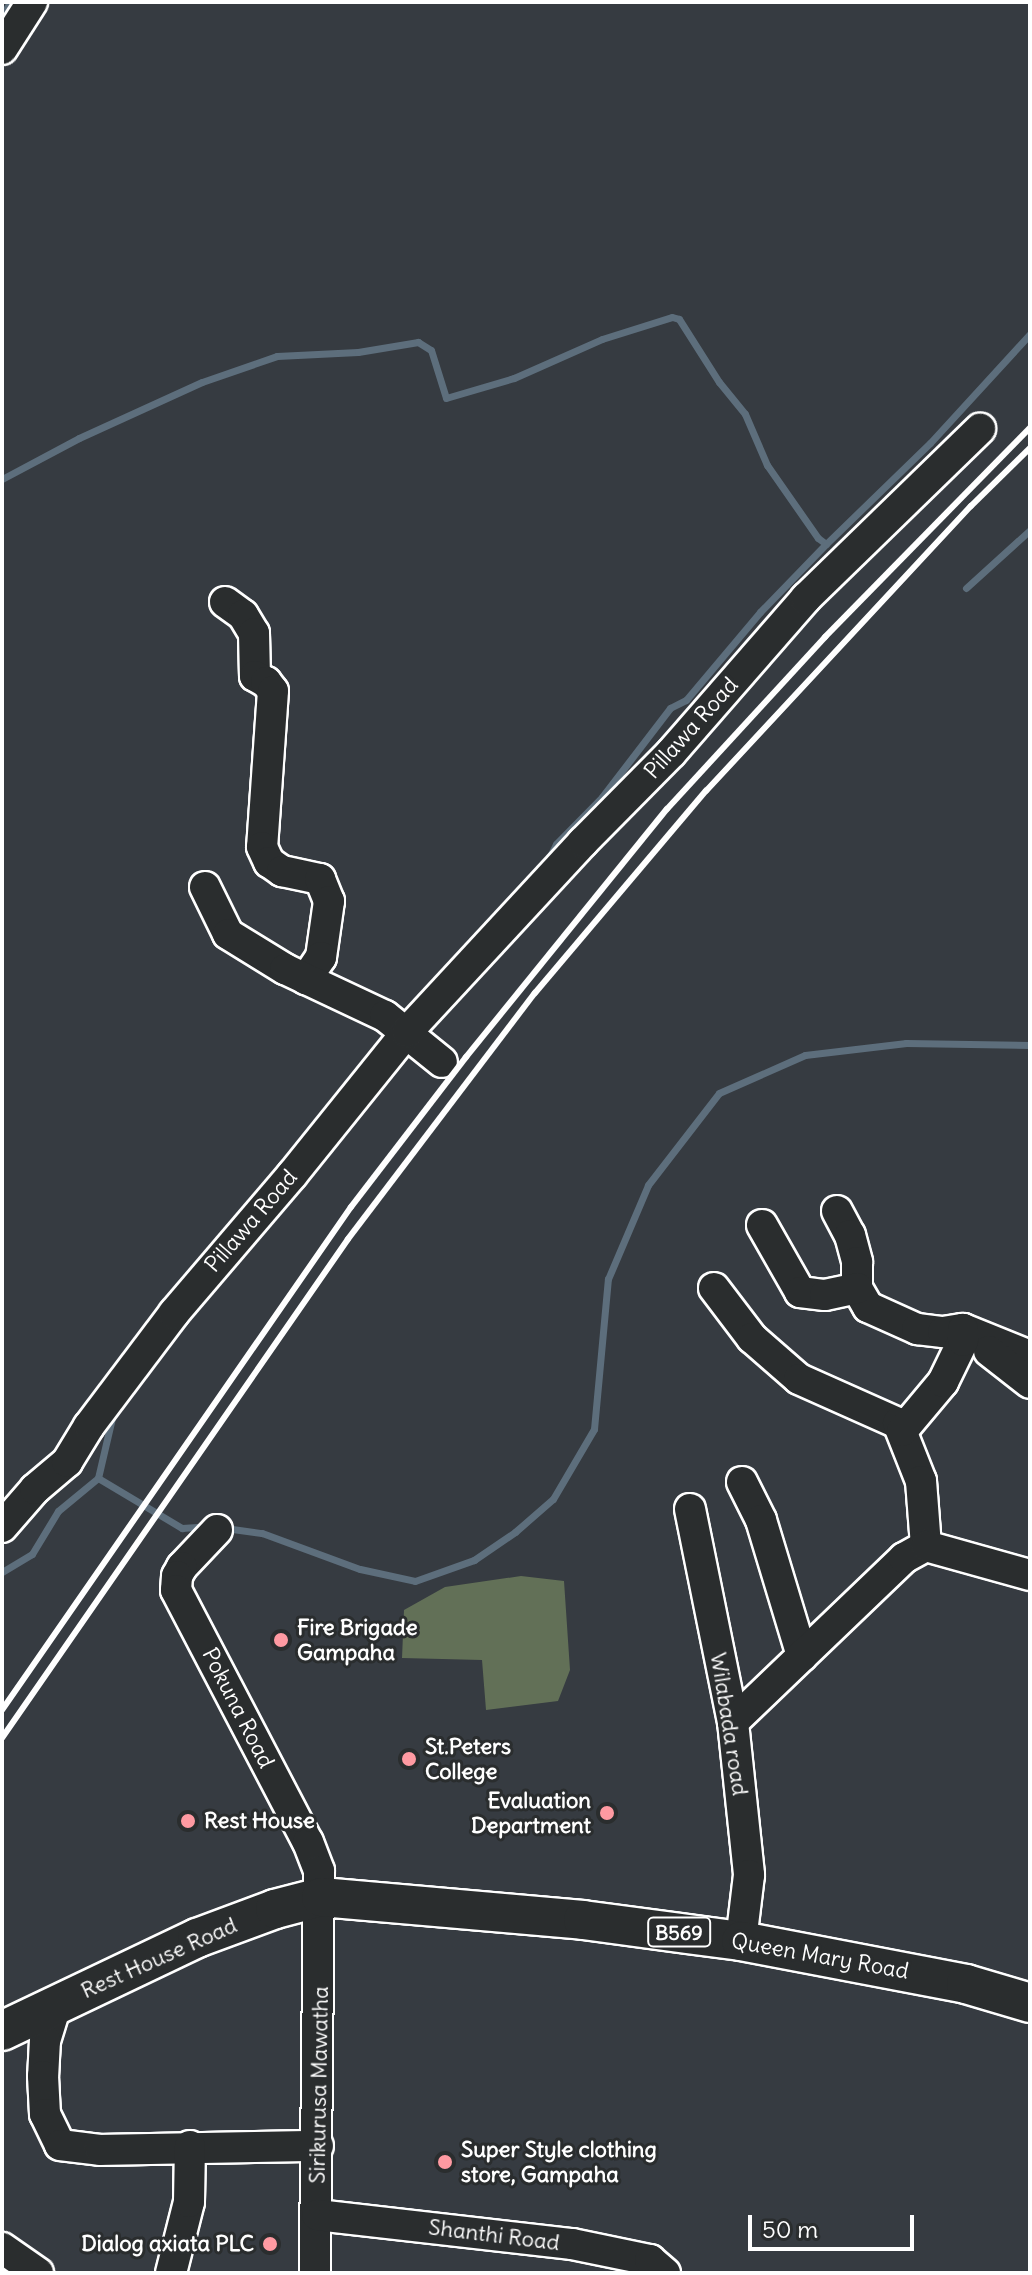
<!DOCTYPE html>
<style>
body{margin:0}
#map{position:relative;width:1032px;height:2275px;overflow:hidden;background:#363b41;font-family:Delius,sans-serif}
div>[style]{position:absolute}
.green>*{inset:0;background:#627057}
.stream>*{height:7px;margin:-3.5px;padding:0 3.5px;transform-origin:3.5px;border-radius:3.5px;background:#5d6e7c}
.roads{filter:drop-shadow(2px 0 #fff) drop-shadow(-2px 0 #fff) drop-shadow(0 2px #fff) drop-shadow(0 -2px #fff)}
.minor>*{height:30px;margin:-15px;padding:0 15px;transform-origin:15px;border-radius:15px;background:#2a2d2e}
.major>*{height:38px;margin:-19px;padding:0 19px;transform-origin:19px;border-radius:19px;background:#2a2d2e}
.rail>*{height:6px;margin:-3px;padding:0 3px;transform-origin:3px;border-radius:3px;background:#fff}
.dots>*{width:22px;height:22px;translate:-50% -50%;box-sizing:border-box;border:4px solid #2a2d2e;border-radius:50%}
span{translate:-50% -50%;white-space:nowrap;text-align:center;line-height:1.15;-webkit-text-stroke:6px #2a2d2e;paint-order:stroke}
.shield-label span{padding:2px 6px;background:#2a2d2e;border:2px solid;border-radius:6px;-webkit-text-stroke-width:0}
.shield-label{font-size:20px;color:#fff;font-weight:700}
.street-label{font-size:22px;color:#fff}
.poi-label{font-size:22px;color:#fff;font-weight:700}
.left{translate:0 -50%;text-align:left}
.right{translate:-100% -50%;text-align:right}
.frame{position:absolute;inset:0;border:4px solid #fff;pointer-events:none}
.scale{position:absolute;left:748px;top:2215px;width:166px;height:36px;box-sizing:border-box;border:4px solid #fff;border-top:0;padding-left:10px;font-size:24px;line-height:28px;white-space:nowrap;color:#fff;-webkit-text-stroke:6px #2a2d2e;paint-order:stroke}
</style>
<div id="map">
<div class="green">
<div style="clip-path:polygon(521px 1576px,564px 1581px,570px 1670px,558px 1701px,486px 1710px,482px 1660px,402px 1658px,404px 1610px,445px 1587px)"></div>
</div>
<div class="stream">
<div style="left:2px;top:17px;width:17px;rotate:-62deg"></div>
<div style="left:2px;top:479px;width:87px;rotate:-28deg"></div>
<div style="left:79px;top:438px;width:135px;rotate:-24.5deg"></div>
<div style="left:202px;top:382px;width:79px;rotate:-19.1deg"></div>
<div style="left:277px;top:356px;width:81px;rotate:-2.8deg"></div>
<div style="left:358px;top:352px;width:61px;rotate:-9.5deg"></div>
<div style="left:418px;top:342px;width:15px;rotate:32deg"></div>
<div style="left:431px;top:350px;width:50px;rotate:72.6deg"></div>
<div style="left:446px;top:398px;width:71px;rotate:-16.4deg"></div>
<div style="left:514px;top:378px;width:96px;rotate:-23.9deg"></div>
<div style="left:602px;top:339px;width:73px;rotate:-17.4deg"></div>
<div style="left:672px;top:317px;width:7px;rotate:16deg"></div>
<div style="left:679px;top:319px;width:75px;rotate:57.6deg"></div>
<div style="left:719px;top:382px;width:41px;rotate:50.9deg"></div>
<div style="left:745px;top:414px;width:56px;rotate:66.7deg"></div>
<div style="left:767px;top:465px;width:89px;rotate:55.1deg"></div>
<div style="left:818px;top:538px;width:10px;rotate:37deg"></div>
<div style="left:826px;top:544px;width:145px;rotate:-44.2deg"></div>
<div style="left:930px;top:443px;width:148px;rotate:-47.5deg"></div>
<div style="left:966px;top:588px;width:86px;rotate:-42.2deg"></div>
<div style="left:547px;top:862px;width:20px;rotate:-63deg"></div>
<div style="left:556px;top:844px;width:66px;rotate:-45.6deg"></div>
<div style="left:602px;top:797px;width:112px;rotate:-52.6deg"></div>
<div style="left:670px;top:708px;width:18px;rotate:-27deg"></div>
<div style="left:686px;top:700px;width:115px;rotate:-49.9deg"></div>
<div style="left:760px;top:612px;width:95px;rotate:-45.9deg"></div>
<div style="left:98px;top:1478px;width:62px;rotate:-76.9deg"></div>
<div style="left:225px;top:1528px;width:37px;rotate:8deg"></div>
<div style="left:262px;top:1533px;width:104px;rotate:20.2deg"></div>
<div style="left:360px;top:1569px;width:56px;rotate:12.3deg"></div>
<div style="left:415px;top:1581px;width:63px;rotate:-19.6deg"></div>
<div style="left:474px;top:1560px;width:50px;rotate:-34.3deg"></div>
<div style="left:515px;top:1532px;width:50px;rotate:-41deg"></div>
<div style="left:553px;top:1499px;width:81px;rotate:-59.6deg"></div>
<div style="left:594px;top:1429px;width:151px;rotate:-84.7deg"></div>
<div style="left:608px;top:1279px;width:102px;rotate:-66.9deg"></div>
<div style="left:648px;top:1185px;width:116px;rotate:-52.3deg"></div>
<div style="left:719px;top:1093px;width:94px;rotate:-23.8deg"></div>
<div style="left:805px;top:1055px;width:102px;rotate:-6.8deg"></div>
<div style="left:906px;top:1043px;width:124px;rotate:0.9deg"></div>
<div style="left:2px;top:1572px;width:35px;rotate:-31deg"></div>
<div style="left:32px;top:1554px;width:50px;rotate:-58.8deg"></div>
<div style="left:58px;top:1511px;width:52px;rotate:-39.5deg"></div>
<div style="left:98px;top:1478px;width:98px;rotate:30.8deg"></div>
<div style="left:182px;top:1528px;width:27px;rotate:-4deg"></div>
</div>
<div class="roads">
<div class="minor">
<div style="left:2px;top:49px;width:56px;rotate:-57.4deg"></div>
<div style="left:225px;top:602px;width:22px;rotate:36deg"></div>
<div style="left:243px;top:615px;width:21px;rotate:59deg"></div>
<div style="left:254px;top:633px;width:43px;rotate:88.7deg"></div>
<div style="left:255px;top:676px;width:13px;rotate:29deg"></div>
<div style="left:266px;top:682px;width:11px;rotate:52deg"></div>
<div style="left:273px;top:691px;width:156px;rotate:94deg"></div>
<div style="left:262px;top:847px;width:17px;rotate:65deg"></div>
<div style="left:269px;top:862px;width:16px;rotate:35deg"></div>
<div style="left:282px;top:871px;width:39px;rotate:12deg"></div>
<div style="left:320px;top:879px;width:24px;rotate:68deg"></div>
<div style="left:329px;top:901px;width:57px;rotate:98.1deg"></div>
<div style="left:321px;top:957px;width:27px;rotate:124deg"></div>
<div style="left:205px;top:887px;width:52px;rotate:63.9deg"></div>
<div style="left:228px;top:934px;width:67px;rotate:31.6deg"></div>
<div style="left:285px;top:969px;width:110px;rotate:25.2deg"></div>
<div style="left:385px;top:1016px;width:73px;rotate:38.9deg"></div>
<div style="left:837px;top:1211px;width:27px;rotate:62deg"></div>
<div style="left:850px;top:1235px;width:28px;rotate:75deg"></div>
<div style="left:857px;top:1262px;width:26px;rotate:90deg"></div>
<div style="left:857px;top:1288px;width:22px;rotate:60deg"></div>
<div style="left:868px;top:1307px;width:54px;rotate:24.2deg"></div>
<div style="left:917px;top:1329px;width:26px;rotate:7deg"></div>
<div style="left:943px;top:1332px;width:20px;rotate:-9deg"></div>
<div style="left:963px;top:1329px;width:72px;rotate:21.9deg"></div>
<div style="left:762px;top:1225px;width:77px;rotate:60.4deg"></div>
<div style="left:800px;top:1292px;width:25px;rotate:7deg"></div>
<div style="left:825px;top:1295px;width:33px;rotate:-12deg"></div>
<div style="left:714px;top:1288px;width:63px;rotate:52.8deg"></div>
<div style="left:752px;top:1338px;width:62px;rotate:41.1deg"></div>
<div style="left:799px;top:1379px;width:108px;rotate:24deg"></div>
<div style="left:898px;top:1423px;width:62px;rotate:68.4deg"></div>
<div style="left:921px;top:1481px;width:65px;rotate:85.6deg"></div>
<div style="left:989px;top:1351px;width:52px;rotate:38deg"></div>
<div style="left:902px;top:1431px;width:64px;rotate:-50.1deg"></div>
<div style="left:943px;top:1382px;width:46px;rotate:-64deg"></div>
<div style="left:963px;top:1341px;width:12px;rotate:-90deg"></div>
<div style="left:742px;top:1482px;width:42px;rotate:63.4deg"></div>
<div style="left:761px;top:1520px;width:142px;rotate:73.2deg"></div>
<div style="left:690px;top:1509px;width:217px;rotate:78.6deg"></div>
<div style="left:733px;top:1722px;width:154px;rotate:84deg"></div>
<div style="left:749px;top:1875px;width:66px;rotate:96.9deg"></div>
<div style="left:2px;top:1527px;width:50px;rotate:-49deg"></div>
<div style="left:35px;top:1489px;width:42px;rotate:-40.2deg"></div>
<div style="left:67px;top:1462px;width:42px;rotate:-58.6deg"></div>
<div style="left:89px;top:1426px;width:141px;rotate:-53deg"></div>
<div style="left:174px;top:1313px;width:182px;rotate:-49.5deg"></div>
<div style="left:292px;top:1175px;width:184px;rotate:-51.2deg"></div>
<div style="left:407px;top:1032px;width:259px;rotate:-47.2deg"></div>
<div style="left:583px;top:842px;width:125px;rotate:-45.3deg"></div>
<div style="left:671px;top:753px;width:206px;rotate:-48.9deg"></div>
<div style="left:806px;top:598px;width:243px;rotate:-44.2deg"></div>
<div style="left:217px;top:1530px;width:51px;rotate:133.4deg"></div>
<div style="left:182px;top:1567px;width:10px;rotate:119deg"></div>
<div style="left:177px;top:1576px;width:14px;rotate:94deg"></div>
<div style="left:176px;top:1590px;width:284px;rotate:62.4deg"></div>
<div style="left:308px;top:1842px;width:31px;rotate:69deg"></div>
<div style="left:319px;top:1871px;width:402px;rotate:90.6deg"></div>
<div style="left:733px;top:1722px;width:237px;rotate:-43.8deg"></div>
<div style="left:904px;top:1558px;width:25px;rotate:-29deg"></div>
<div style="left:926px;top:1546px;width:108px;rotate:15.6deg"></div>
<div style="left:56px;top:2005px;width:37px;rotate:107deg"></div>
<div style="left:45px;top:2040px;width:36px;rotate:93deg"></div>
<div style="left:43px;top:2076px;width:38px;rotate:87deg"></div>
<div style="left:45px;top:2114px;width:34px;rotate:64deg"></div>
<div style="left:60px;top:2145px;width:40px;rotate:7.1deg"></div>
<div style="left:100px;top:2150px;width:218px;rotate:-1.1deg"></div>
<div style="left:317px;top:2215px;width:257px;rotate:6.5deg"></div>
<div style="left:572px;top:2244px;width:80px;rotate:11.6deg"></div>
<div style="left:650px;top:2260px;width:20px;rotate:41deg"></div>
<div style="left:2px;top:2248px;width:44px;rotate:34.8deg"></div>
<div style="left:171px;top:2273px;width:73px;rotate:-75.8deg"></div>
<div style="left:189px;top:2202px;width:56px;rotate:-89deg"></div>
</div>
<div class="major">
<div style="left:2px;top:2031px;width:216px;rotate:-25.5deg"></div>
<div style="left:197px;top:1938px;width:83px;rotate:-20.4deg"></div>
<div style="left:275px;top:1909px;width:48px;rotate:-14.6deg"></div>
<div style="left:321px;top:1897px;width:263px;rotate:5deg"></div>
<div style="left:583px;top:1920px;width:159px;rotate:7.6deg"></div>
<div style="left:741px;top:1941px;width:229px;rotate:10.8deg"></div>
<div style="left:966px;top:1984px;width:67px;rotate:16.5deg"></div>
</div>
</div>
<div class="rail">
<div style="left:2px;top:1710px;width:612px;rotate:-55.25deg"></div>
<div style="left:351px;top:1207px;width:189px;rotate:-52.5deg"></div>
<div style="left:466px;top:1057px;width:319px;rotate:-51deg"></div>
<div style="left:667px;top:809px;width:234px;rotate:-47.4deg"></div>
<div style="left:825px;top:637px;width:293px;rotate:-45.6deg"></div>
<div style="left:2px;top:1738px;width:607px;rotate:-55.26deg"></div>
<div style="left:348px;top:1239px;width:309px;rotate:-52.8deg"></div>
<div style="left:535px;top:993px;width:265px;rotate:-49.8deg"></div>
<div style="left:706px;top:791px;width:389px;rotate:-47.1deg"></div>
<div style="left:971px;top:506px;width:83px;rotate:-44.5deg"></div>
</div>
<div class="dots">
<div style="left:281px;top:1640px;background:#ff9aa2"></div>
<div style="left:409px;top:1759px;background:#ff9aa2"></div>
<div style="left:607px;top:1813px;background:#ff9aa2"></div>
<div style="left:188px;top:1821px;background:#ff9aa2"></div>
<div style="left:445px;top:2162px;background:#ff9aa2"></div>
<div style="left:270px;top:2244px;background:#ff9aa2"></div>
</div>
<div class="shield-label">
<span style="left:679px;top:1932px">B569</span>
</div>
<div class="street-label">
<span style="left:691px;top:728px;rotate:-48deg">Pillawa Road</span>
<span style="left:251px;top:1221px;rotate:-49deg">Pillawa Road</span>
<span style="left:238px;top:1708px;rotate:63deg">Pokuna Road</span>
<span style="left:729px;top:1724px;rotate:81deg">Wilabada road</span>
<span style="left:820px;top:1956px;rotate:10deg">Queen Mary Road</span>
<span style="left:159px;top:1958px;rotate:-24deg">Rest House Road</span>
<span style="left:319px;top:2085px;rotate:-89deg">Sirikurusa Mawatha</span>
<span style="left:494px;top:2235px;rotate:7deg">Shanthi Road</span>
</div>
<div class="poi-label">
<span class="left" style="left:297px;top:1640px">Fire Brigade<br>Gampaha</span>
<span class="left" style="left:425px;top:1759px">St.Peters<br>College</span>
<span class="right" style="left:591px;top:1813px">Evaluation<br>Department</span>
<span class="left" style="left:204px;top:1821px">Rest House</span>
<span class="left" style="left:461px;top:2162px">Super Style clothing<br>store, Gampaha</span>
<span class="right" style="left:254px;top:2244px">Dialog axiata PLC</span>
</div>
<div class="frame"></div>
<div class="scale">50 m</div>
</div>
